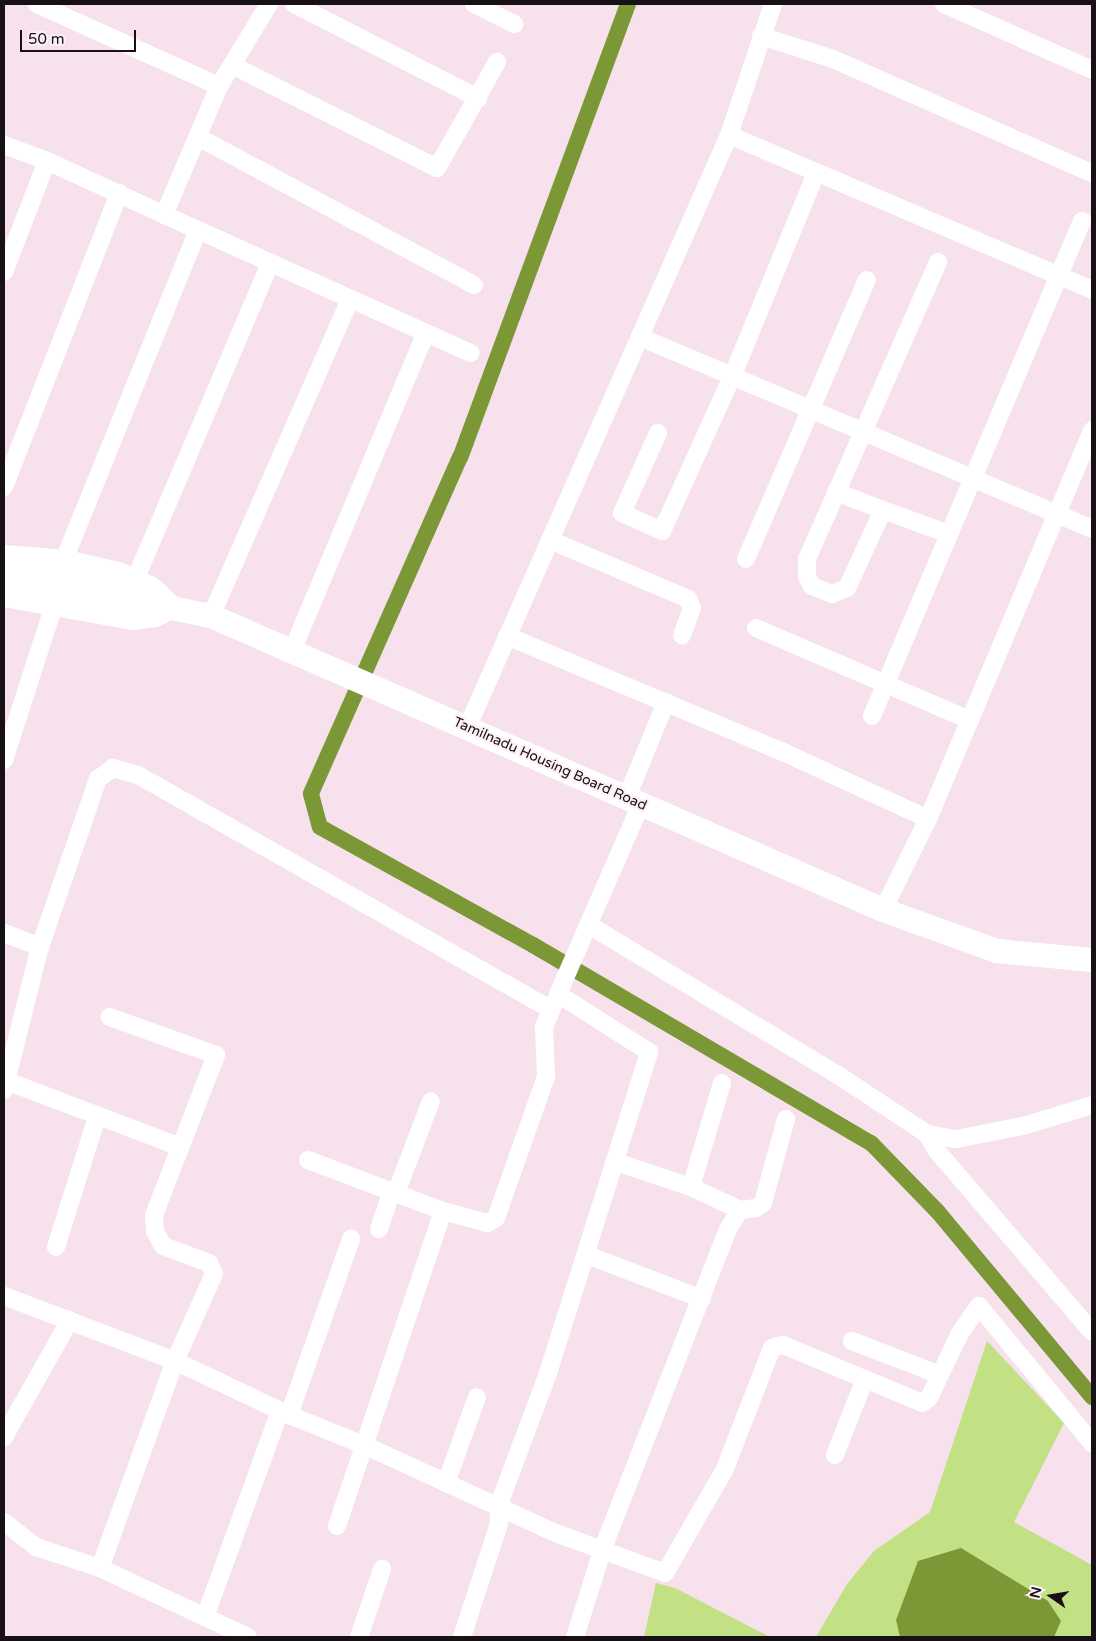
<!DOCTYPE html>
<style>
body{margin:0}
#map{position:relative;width:1096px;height:1641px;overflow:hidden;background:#f6e1ec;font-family:"Varela Round",sans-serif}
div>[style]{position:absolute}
.green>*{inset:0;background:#c2e084}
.water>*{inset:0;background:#7c9836}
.canal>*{height:16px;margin:-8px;padding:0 8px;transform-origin:8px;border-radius:8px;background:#7c9836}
.street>*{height:18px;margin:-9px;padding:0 9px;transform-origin:9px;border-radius:9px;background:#fff}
.secondary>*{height:24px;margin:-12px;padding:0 12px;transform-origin:12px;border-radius:12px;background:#fff}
span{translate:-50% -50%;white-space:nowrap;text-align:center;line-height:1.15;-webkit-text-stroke:4.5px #fdf1f7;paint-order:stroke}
.street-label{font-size:14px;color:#171014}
.frame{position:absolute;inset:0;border:5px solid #171014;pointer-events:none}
.north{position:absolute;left:1026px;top:1571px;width:50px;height:50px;-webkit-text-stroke:4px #fdf1f7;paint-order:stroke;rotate:283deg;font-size:14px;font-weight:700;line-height:20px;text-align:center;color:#171014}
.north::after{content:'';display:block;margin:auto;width:18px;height:22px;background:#171014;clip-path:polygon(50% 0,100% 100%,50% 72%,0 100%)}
.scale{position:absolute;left:20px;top:30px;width:116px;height:22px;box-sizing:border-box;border:2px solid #171014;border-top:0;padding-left:6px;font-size:15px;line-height:18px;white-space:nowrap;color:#171014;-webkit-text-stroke:4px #fdf1f7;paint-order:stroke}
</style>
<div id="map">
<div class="green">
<div style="clip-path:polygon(987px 1341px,1064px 1423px,1014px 1522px,1092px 1565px,1092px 1637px,816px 1637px,847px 1584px,874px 1551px,930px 1512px)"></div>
<div style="clip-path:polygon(656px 1583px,675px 1588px,770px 1637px,644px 1637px)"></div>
</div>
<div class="water">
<div style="clip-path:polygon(961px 1548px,1048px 1601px,1061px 1621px,1054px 1637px,900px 1637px,896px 1620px,918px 1561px)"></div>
</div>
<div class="canal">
<div style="left:628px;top:4px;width:483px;rotate:110.3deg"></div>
<div style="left:460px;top:457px;width:368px;rotate:113.9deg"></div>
<div style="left:311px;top:794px;width:34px;rotate:75deg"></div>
<div style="left:320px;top:827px;width:244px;rotate:29deg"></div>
<div style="left:533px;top:945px;width:392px;rotate:30.4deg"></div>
<div style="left:871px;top:1143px;width:96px;rotate:45.8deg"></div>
<div style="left:938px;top:1212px;width:241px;rotate:50.2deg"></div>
</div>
<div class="street">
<div style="left:37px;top:4px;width:200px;rotate:24.3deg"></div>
<div style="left:294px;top:4px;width:207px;rotate:27.1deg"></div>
<div style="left:474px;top:4px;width:45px;rotate:26.6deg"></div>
<div style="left:944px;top:4px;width:162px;rotate:24deg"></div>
<div style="left:761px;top:36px;width:76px;rotate:17.7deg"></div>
<div style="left:833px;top:59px;width:283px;rotate:23.8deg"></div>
<div style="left:232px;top:65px;width:229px;rotate:26.7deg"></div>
<div style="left:437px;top:168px;width:122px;rotate:-60.5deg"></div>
<div style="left:729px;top:135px;width:395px;rotate:23.1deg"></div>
<div style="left:198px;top:137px;width:313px;rotate:28.2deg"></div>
<div style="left:4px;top:145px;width:46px;rotate:20.4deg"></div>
<div style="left:47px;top:161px;width:166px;rotate:24.6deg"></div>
<div style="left:198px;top:230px;width:358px;rotate:112.1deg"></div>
<div style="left:164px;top:215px;width:140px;rotate:-66.9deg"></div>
<div style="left:219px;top:86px;width:96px;rotate:-58.6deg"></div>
<div style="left:198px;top:230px;width:299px;rotate:24.3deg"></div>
<div style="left:938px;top:262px;width:325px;rotate:113.8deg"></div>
<div style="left:807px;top:559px;width:18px;rotate:90deg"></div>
<div style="left:807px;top:577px;width:10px;rotate:61deg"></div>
<div style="left:812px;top:586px;width:22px;rotate:22deg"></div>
<div style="left:832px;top:594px;width:16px;rotate:-22deg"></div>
<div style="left:847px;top:588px;width:86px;rotate:-65.2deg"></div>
<div style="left:883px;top:510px;width:70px;rotate:20deg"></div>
<div style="left:4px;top:272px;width:119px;rotate:-68.8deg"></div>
<div style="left:640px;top:337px;width:491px;rotate:23deg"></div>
<div style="left:658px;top:433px;width:88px;rotate:114.2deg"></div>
<div style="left:622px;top:513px;width:44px;rotate:24.2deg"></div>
<div style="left:662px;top:531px;width:169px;rotate:-65.6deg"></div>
<div style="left:732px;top:377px;width:221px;rotate:-67.6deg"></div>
<div style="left:4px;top:487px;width:316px;rotate:-68.6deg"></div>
<div style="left:836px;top:492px;width:50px;rotate:21deg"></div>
<div style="left:550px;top:540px;width:150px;rotate:23.1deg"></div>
<div style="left:688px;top:599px;width:10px;rotate:66deg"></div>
<div style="left:692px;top:608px;width:29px;rotate:110deg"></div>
<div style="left:746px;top:559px;width:304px;rotate:-66.6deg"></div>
<div style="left:135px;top:580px;width:344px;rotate:-66.9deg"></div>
<div style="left:211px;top:616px;width:345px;rotate:-66.3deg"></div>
<div style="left:756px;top:628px;width:233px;rotate:23.3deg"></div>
<div style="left:507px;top:636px;width:297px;rotate:22.8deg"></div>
<div style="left:781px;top:751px;width:162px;rotate:24.8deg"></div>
<div style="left:292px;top:651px;width:345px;rotate:-67.2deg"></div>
<div style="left:872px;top:716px;width:538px;rotate:-67.01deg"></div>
<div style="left:467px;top:728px;width:648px;rotate:-66.16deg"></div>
<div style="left:729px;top:135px;width:138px;rotate:-71.4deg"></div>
<div style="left:4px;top:760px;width:166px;rotate:-72.1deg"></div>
<div style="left:627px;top:797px;width:103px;rotate:-67.7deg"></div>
<div style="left:883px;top:910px;width:102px;rotate:-63.7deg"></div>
<div style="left:928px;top:819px;width:422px;rotate:-67.1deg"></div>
<div style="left:589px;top:925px;width:294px;rotate:31.1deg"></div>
<div style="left:841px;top:1077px;width:103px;rotate:33.5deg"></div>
<div style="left:927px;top:1134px;width:29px;rotate:10deg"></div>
<div style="left:956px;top:1139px;width:68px;rotate:-11deg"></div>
<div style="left:1023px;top:1126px;width:72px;rotate:-16.9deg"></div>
<div style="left:4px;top:933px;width:39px;rotate:21deg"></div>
<div style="left:4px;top:1080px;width:188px;rotate:20.8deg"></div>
<div style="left:722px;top:1083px;width:109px;rotate:106.6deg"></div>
<div style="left:691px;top:1187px;width:54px;rotate:25.1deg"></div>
<div style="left:4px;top:1090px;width:147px;rotate:-75.9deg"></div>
<div style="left:40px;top:947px;width:178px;rotate:-71deg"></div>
<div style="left:98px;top:779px;width:19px;rotate:-36deg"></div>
<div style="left:113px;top:768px;width:26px;rotate:16deg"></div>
<div style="left:138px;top:775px;width:475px;rotate:29.6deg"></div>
<div style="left:927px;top:1134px;width:20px;rotate:60deg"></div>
<div style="left:937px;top:1151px;width:238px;rotate:49.4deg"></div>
<div style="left:308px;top:1160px;width:144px;rotate:20.7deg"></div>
<div style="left:443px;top:1211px;width:46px;rotate:15.3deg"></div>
<div style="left:487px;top:1223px;width:10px;rotate:-29deg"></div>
<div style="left:496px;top:1218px;width:150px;rotate:-70.5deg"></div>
<div style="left:546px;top:1077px;width:50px;rotate:-92.3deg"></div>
<div style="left:544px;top:1027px;width:28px;rotate:-67deg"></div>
<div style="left:616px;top:1162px;width:79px;rotate:18.4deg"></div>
<div style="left:396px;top:1193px;width:98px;rotate:-69.2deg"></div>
<div style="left:379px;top:1229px;width:40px;rotate:-71.1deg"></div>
<div style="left:56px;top:1247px;width:136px;rotate:-72.5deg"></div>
<div style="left:587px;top:1255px;width:123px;rotate:20.9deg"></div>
<div style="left:4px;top:1296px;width:183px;rotate:20.8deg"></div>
<div style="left:175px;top:1361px;width:126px;rotate:25.3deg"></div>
<div style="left:289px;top:1415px;width:81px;rotate:21.8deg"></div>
<div style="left:364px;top:1445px;width:208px;rotate:24.7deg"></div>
<div style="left:553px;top:1532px;width:119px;rotate:20.1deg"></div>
<div style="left:665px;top:1573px;width:118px;rotate:-60deg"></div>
<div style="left:724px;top:1471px;width:132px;rotate:-68.7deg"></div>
<div style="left:772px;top:1348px;width:5px;rotate:-22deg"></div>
<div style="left:777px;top:1346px;width:6px;rotate:-9deg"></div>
<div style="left:783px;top:1345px;width:151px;rotate:22.6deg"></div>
<div style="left:922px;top:1403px;width:9px;rotate:-36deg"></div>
<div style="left:929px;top:1398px;width:72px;rotate:-64.5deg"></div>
<div style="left:960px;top:1333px;width:33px;rotate:-55deg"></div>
<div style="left:979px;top:1306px;width:178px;rotate:50.5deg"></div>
<div style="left:852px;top:1341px;width:94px;rotate:21.1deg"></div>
<div style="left:289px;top:1415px;width:187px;rotate:-70.6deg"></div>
<div style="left:4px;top:1437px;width:134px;rotate:-60.6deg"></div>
<div style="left:835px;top:1455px;width:79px;rotate:-68.6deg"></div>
<div style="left:446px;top:1483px;width:91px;rotate:-70.2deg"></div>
<div style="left:4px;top:1522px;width:41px;rotate:38deg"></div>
<div style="left:36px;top:1547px;width:67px;rotate:18.2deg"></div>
<div style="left:100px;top:1568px;width:163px;rotate:25deg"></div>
<div style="left:337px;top:1526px;width:332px;rotate:-71.4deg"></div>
<div style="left:100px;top:1568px;width:220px;rotate:-70.1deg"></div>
<div style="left:175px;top:1361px;width:95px;rotate:-65.9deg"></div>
<div style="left:214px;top:1274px;width:12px;rotate:-114deg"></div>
<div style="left:209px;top:1263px;width:49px;rotate:-159.7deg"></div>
<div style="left:163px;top:1246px;width:17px;rotate:-118deg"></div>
<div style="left:155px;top:1231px;width:16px;rotate:-94deg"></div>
<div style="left:154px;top:1215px;width:172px;rotate:-68.8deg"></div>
<div style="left:216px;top:1055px;width:113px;rotate:-160.3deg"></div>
<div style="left:205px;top:1617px;width:219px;rotate:-70deg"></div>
<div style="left:359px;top:1637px;width:72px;rotate:-71.3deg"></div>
<div style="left:462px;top:1637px;width:119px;rotate:-71.9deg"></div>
<div style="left:499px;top:1524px;width:17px;rotate:-93deg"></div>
<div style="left:498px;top:1507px;width:143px;rotate:-69.5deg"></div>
<div style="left:548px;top:1373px;width:337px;rotate:-72.5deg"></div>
<div style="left:649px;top:1052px;width:108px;rotate:-147.5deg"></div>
<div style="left:558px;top:994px;width:207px;rotate:-66.4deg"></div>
<div style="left:575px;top:1637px;width:93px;rotate:-72.5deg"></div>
<div style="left:603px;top:1548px;width:343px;rotate:-68.6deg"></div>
<div style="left:728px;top:1229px;width:22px;rotate:-58deg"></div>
<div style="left:740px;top:1210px;width:16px;rotate:-7deg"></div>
<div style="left:756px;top:1208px;width:9px;rotate:-36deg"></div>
<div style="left:763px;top:1203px;width:87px;rotate:-74.7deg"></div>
</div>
<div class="secondary">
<div style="left:4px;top:557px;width:62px;rotate:4.6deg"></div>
<div style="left:66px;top:562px;width:53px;rotate:13deg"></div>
<div style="left:118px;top:574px;width:35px;rotate:24deg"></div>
<div style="left:150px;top:588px;width:28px;rotate:42deg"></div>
<div style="left:171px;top:607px;width:18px;rotate:153deg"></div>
<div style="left:155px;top:615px;width:22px;rotate:172deg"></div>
<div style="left:133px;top:618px;width:131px;rotate:-169.9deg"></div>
<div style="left:4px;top:576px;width:34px;rotate:7deg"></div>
<div style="left:38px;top:580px;width:177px;rotate:11.8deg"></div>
<div style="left:211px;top:616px;width:733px;rotate:23.63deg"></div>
<div style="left:883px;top:910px;width:121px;rotate:19.8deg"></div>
<div style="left:997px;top:951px;width:95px;rotate:5.4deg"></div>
</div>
<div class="street-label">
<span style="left:550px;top:764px;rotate:24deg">Tamilnadu Housing Board Road</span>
</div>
<div class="frame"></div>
<div class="north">N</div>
<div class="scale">50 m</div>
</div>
